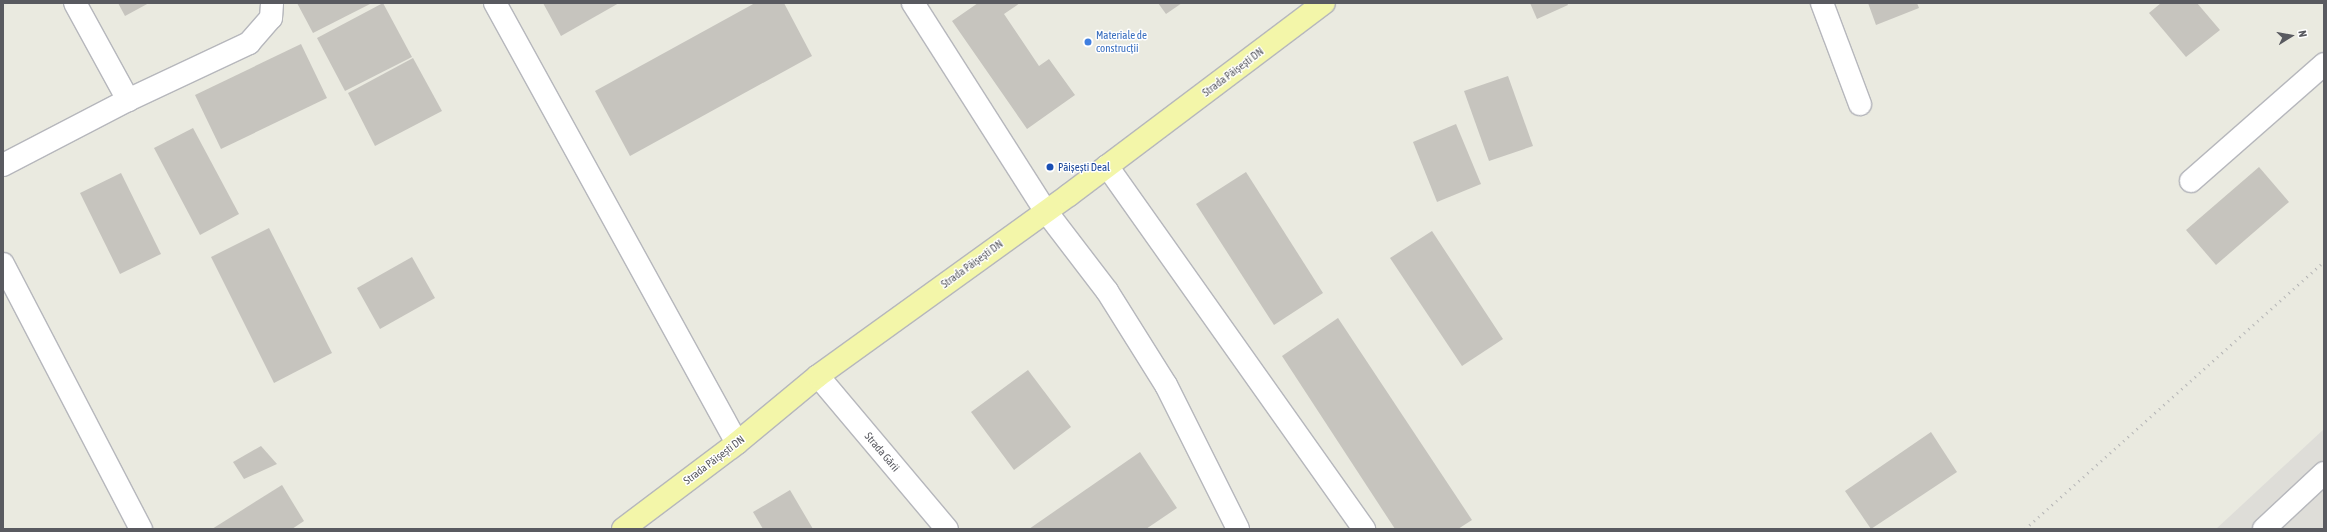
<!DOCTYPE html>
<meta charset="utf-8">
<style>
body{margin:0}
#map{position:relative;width:2327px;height:532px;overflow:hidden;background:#eaeae0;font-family:"Asap Condensed",sans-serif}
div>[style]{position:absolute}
.industrial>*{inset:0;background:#deddd8}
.building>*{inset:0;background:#c6c4be}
.roads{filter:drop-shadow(1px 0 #b6b7bc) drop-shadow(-1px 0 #b6b7bc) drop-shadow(0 1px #b6b7bc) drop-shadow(0 -1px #b6b7bc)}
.minor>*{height:22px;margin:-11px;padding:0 11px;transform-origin:11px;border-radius:11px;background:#fff}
.major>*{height:22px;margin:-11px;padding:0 11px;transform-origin:11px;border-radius:11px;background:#f3f6a9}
.rail>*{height:3px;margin-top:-1.5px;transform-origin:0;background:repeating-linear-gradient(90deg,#b3b3b4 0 1px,transparent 0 6px)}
.dots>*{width:11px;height:11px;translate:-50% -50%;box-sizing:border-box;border:2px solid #fff;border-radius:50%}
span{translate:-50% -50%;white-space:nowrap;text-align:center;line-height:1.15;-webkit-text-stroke:3px #fff;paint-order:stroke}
.shop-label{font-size:11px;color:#366cbe}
.left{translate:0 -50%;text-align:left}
.street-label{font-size:11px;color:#595a60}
.transit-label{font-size:11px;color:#164399}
.frame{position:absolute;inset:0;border:4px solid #595a60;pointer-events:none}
.north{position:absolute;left:2271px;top:16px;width:40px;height:40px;-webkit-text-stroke:3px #fff;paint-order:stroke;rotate:79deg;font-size:11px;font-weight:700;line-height:16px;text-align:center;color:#595a60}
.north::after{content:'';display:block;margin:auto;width:14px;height:18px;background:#595a60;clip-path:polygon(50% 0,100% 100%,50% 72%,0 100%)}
</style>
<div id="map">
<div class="industrial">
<div style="clip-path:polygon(2324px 429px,2324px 529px,2216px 529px)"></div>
</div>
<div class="building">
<div style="clip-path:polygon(118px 3px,149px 3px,125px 16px)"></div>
<div style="clip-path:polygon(297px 3px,372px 3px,313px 33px)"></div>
<div style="clip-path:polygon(383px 3px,412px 57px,345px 91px,317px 38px)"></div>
<div style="clip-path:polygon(543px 3px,619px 3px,561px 36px)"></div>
<div style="clip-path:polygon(755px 3px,784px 3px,812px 56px,630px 156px,595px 91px)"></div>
<div style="clip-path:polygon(978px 3px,1020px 3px,1004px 14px,1039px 66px,1049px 59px,1075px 95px,1027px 129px,952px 21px)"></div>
<div style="clip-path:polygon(1158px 3px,1182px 3px,1166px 14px)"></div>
<div style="clip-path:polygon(1530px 3px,1567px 3px,1568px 5px,1537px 19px)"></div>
<div style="clip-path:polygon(1868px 3px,1917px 3px,1919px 8px,1876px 25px)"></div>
<div style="clip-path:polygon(2161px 3px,2197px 3px,2220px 30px,2186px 57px,2149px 13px)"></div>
<div style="clip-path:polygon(301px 44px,327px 98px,221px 149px,195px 95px)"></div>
<div style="clip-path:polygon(413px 58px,442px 111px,375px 146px,348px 93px)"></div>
<div style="clip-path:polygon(1508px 76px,1533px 146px,1489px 161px,1464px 91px)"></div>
<div style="clip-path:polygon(1456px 124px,1481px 184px,1437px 202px,1413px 142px)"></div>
<div style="clip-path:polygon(193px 128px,239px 214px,200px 235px,154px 148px)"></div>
<div style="clip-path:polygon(2259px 167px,2289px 202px,2216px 265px,2186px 230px)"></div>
<div style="clip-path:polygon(1246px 172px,1323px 293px,1274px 325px,1196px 204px)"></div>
<div style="clip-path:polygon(121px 173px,161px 254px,120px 274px,80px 193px)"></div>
<div style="clip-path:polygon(269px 228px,332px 353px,274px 383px,211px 257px)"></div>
<div style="clip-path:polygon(1432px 231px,1503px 339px,1462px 366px,1390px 258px)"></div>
<div style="clip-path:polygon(412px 257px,435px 298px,380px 329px,357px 288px)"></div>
<div style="clip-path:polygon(1338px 318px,1472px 520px,1458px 529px,1395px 529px,1282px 356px)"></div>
<div style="clip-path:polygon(1028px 370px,1071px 427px,1014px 470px,971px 412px)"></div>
<div style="clip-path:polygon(1931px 432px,1957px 472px,1871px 529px,1845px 491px)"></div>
<div style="clip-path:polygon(261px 446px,277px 464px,244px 479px,233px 462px)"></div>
<div style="clip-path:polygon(1140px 452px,1177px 508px,1146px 529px,1029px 529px)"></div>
<div style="clip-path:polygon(282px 485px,304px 521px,292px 529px,212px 529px)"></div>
<div style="clip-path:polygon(790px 490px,813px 529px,763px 529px,753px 512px)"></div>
</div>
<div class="roads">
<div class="minor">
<div style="left:75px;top:3px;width:111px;rotate:61.3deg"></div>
<div style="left:495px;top:3px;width:502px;rotate:61.19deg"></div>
<div style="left:913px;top:3px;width:246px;rotate:57.5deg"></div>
<div style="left:1045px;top:210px;width:102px;rotate:52.6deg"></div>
<div style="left:1107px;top:291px;width:111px;rotate:57.9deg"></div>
<div style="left:1166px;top:385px;width:161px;rotate:63.4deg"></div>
<div style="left:1822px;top:3px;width:108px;rotate:69.4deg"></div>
<div style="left:3px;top:165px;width:141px;rotate:-27.5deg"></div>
<div style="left:128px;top:100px;width:134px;rotate:-25.2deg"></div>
<div style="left:249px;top:43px;width:33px;rotate:-49deg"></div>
<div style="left:271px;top:18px;width:15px;rotate:-86deg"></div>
<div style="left:1107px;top:166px;width:445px;rotate:54.7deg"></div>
<div style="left:2191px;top:181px;width:177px;rotate:-41.3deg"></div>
<div style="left:3px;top:264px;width:299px;rotate:62.5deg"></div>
<div style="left:818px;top:376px;width:200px;rotate:49.9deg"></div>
<div style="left:2264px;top:529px;width:82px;rotate:-43deg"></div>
</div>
<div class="major">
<div style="left:623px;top:529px;width:143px;rotate:-37deg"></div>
<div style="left:737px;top:443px;width:105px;rotate:-39.6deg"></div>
<div style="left:818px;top:376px;width:309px;rotate:-35.8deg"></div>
<div style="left:1069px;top:195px;width:319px;rotate:-37deg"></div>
</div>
</div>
<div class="rail">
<div style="left:2025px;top:529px;width:401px;rotate:-41.8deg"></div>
</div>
<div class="dots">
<div style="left:1088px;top:42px;background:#3f7fe0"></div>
<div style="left:1050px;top:167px;background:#1a4fb4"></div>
</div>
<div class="shop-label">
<span class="left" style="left:1096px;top:42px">Materiale de<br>construcții</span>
</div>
<div class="street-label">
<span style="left:1233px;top:72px;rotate:-37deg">Strada Păișești DN</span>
<span style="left:972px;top:264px;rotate:-36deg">Strada Păișești DN</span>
<span style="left:882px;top:452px;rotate:50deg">Strada Gării</span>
<span style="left:714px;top:460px;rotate:-37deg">Strada Păișești DN</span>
</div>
<div class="transit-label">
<span class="left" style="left:1058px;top:167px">Păișești Deal</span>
</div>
<div class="frame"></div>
<div class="north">N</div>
</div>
